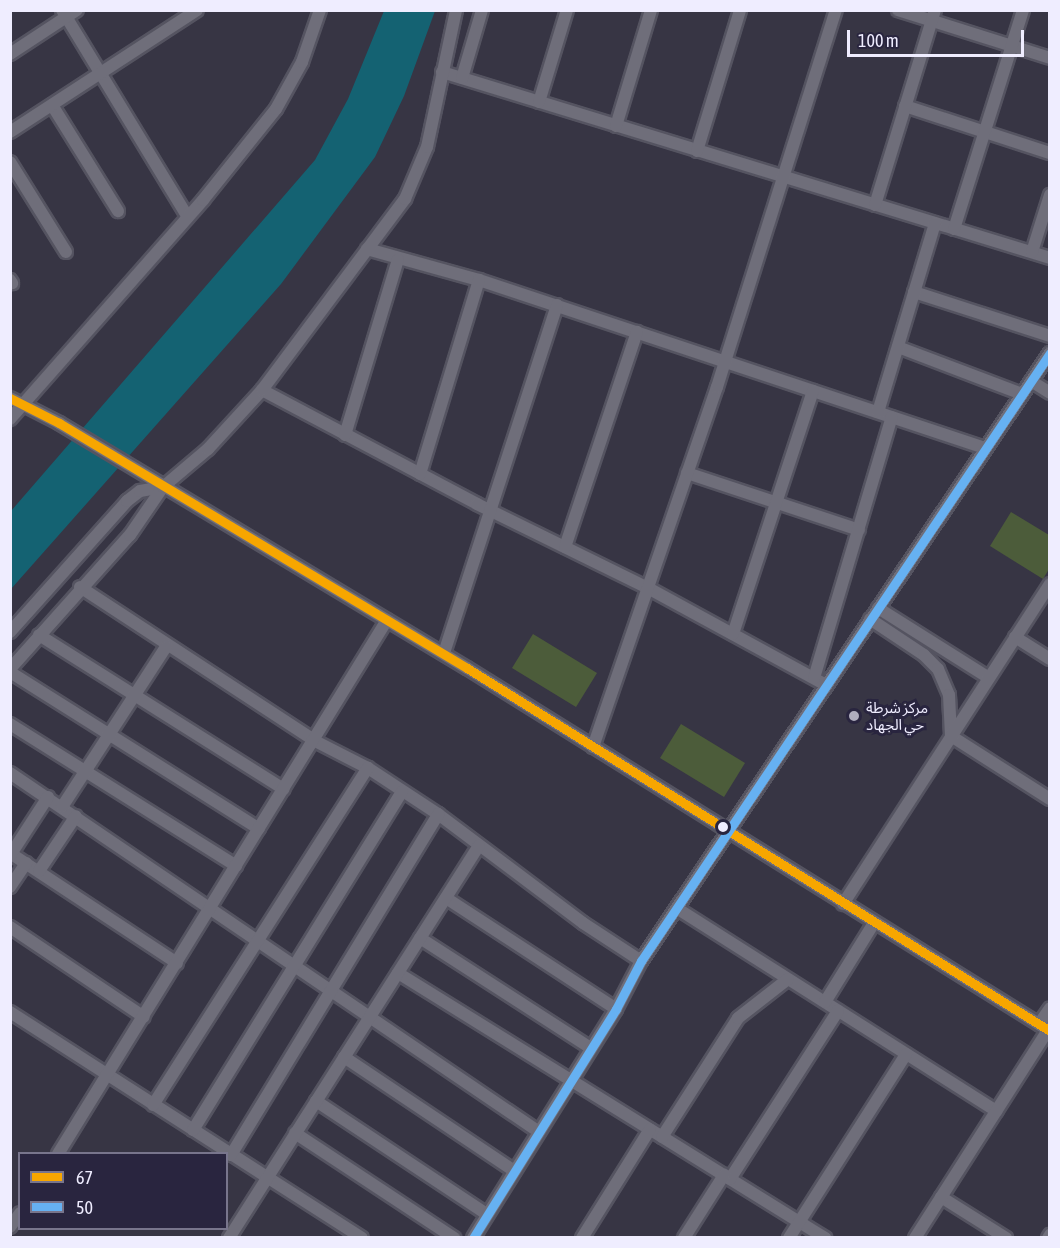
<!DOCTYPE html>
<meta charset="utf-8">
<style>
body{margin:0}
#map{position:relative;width:1060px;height:1248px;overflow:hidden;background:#373544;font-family:"Asap Condensed","Noto Sans Arabic",sans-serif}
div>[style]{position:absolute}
.green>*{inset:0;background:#4c5c3a}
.water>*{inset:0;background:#146272}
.roads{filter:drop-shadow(2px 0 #555461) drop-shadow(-2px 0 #555461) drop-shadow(0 2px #555461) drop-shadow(0 -2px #555461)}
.minor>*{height:12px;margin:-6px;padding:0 6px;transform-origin:6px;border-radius:6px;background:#6f6e7a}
.bus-1>*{height:9px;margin:-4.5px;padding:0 4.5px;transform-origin:4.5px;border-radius:4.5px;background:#f7a600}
.bus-2>*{height:9px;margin:-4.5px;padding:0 4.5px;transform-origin:4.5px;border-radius:4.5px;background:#66b1f2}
.dots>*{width:16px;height:16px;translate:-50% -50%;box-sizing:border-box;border:3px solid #29253f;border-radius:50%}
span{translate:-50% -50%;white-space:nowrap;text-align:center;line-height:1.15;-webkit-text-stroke:6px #29253f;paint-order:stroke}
.poi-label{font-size:15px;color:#efedff}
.left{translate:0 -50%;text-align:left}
.frame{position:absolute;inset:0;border:12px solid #efedff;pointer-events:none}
.legend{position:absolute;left:18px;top:1152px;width:210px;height:78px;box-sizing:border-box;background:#29253f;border:2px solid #78758c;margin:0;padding:8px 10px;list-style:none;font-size:18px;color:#efedff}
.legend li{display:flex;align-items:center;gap:12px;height:30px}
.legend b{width:30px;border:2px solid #78758c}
.scale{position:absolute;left:847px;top:30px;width:177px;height:27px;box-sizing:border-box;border:3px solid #efedff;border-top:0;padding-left:8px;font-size:18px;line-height:21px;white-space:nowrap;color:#efedff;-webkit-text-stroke:4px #29253f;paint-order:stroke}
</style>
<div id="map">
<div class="green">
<div style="clip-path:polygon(1011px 512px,1049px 535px,1049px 569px,1043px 579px,990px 546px)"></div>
<div style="clip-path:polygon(533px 634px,597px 673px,576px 707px,512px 668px)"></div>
<div style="clip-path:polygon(681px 724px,745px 763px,724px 797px,660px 758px)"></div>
</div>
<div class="water">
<div style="clip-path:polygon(384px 11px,435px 11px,404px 96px,375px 157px,281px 284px,11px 589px,11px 511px,315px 160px,348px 99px)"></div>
</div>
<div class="roads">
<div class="minor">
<div style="left:62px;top:10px;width:242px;rotate:58.7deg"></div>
<div style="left:898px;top:10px;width:159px;rotate:17.5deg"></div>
<div style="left:10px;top:54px;width:80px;rotate:-33.3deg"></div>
<div style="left:442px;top:72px;width:636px;rotate:17.01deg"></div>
<div style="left:462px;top:78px;width:71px;rotate:-73.6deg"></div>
<div style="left:539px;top:102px;width:96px;rotate:-73.1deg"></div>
<div style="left:52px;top:105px;width:125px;rotate:58.1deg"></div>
<div style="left:905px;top:106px;width:152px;rotate:18deg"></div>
<div style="left:616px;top:126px;width:121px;rotate:-73.2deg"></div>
<div style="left:10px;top:132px;width:223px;rotate:-33.1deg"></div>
<div style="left:697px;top:151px;width:147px;rotate:-73deg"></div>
<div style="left:10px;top:162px;width:106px;rotate:58.1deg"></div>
<div style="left:875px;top:205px;width:204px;rotate:-72.9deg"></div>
<div style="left:954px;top:229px;width:230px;rotate:-72.5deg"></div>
<div style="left:367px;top:249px;width:116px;rotate:15.5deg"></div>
<div style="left:479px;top:280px;width:533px;rotate:18.37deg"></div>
<div style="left:1032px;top:252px;width:60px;rotate:-72.5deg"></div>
<div style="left:10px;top:280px;width:4px;rotate:56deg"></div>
<div style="left:914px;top:292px;width:143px;rotate:17.9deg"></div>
<div style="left:898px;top:347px;width:133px;rotate:20.8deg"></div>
<div style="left:1031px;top:381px;width:22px;rotate:32deg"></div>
<div style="left:262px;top:390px;width:243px;rotate:27.9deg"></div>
<div style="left:477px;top:504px;width:191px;rotate:26.2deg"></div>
<div style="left:648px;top:588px;width:203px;rotate:28.6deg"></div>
<div style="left:10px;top:398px;width:55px;rotate:27deg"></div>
<div style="left:59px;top:423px;width:476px;rotate:31deg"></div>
<div style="left:467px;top:668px;width:687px;rotate:31.91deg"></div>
<div style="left:878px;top:412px;width:197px;rotate:-73.2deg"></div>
<div style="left:10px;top:419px;width:292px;rotate:-48.6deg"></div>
<div style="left:203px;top:200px;width:117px;rotate:-51.3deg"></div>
<div style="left:276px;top:109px;width:54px;rotate:-61deg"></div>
<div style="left:302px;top:62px;width:55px;rotate:-70.9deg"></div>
<div style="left:345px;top:435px;width:183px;rotate:-73.2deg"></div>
<div style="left:687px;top:473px;width:181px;rotate:18.3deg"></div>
<div style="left:420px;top:474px;width:203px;rotate:-73.1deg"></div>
<div style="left:565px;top:547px;width:227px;rotate:-71.5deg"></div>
<div style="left:80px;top:587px;width:281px;rotate:33.2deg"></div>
<div style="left:315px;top:741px;width:59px;rotate:27deg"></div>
<div style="left:368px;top:768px;width:84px;rotate:33.3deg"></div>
<div style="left:438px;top:814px;width:181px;rotate:36.9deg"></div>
<div style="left:583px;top:923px;width:69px;rotate:33.2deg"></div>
<div style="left:878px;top:608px;width:131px;rotate:32.2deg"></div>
<div style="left:870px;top:619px;width:65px;rotate:33.7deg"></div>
<div style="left:924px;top:655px;width:20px;rotate:45deg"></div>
<div style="left:938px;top:669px;width:28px;rotate:67deg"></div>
<div style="left:949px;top:695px;width:41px;rotate:87.2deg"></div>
<div style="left:951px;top:736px;width:117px;rotate:32.5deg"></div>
<div style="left:10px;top:632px;width:176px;rotate:-48.2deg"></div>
<div style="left:127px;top:501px;width:16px;rotate:-38deg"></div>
<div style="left:140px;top:491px;width:23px;rotate:-10deg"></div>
<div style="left:733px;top:634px;width:256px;rotate:-71.8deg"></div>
<div style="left:39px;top:635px;width:289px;rotate:32.2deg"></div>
<div style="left:1015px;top:637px;width:41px;rotate:32.2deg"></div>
<div style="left:444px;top:653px;width:366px;rotate:-72deg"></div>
<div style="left:10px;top:669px;width:180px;rotate:-48.2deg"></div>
<div style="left:130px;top:535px;width:58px;rotate:-55.5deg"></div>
<div style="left:163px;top:487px;width:59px;rotate:-40.2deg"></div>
<div style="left:208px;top:449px;width:80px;rotate:-47.5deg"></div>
<div style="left:262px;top:390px;width:239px;rotate:-53.2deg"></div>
<div style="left:405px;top:199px;width:56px;rotate:-67.1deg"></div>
<div style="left:427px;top:147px;width:140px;rotate:-78deg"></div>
<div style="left:10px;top:672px;width:294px;rotate:32.2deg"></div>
<div style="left:814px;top:678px;width:272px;rotate:-73.4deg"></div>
<div style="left:10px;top:724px;width:267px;rotate:32.1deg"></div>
<div style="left:593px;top:747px;width:381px;rotate:-71deg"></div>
<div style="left:717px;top:387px;width:395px;rotate:-72.5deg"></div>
<div style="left:10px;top:773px;width:639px;rotate:34.16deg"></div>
<div style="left:62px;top:807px;width:191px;rotate:-57deg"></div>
<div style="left:10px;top:853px;width:200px;rotate:33.4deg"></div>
<div style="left:11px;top:854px;width:68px;rotate:-57deg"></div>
<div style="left:39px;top:871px;width:66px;rotate:-56.1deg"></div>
<div style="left:10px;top:887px;width:29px;rotate:-56deg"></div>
<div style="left:446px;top:898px;width:203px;rotate:33.1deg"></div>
<div style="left:843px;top:904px;width:381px;rotate:-57.1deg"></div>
<div style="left:678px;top:909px;width:377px;rotate:32.4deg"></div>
<div style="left:10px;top:927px;width:161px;rotate:33.9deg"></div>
<div style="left:420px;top:938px;width:203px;rotate:32.8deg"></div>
<div style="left:398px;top:973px;width:503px;rotate:31.82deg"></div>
<div style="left:825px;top:1002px;width:93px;rotate:-58.2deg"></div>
<div style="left:10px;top:1012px;width:418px;rotate:32.7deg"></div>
<div style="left:1039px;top:1024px;width:19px;rotate:-55deg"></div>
<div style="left:344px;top:1057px;width:205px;rotate:33.8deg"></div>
<div style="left:316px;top:1101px;width:205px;rotate:33.5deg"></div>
<div style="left:153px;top:1105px;width:400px;rotate:-57.5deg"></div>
<div style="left:193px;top:1130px;width:398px;rotate:-58.3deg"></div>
<div style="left:295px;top:1133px;width:191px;rotate:33.4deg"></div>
<div style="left:662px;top:1137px;width:141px;rotate:-57.4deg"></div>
<div style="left:738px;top:1018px;width:63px;rotate:-38deg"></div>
<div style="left:58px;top:1154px;width:627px;rotate:-58.36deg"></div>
<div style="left:231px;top:1155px;width:399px;rotate:-58.7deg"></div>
<div style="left:730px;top:1179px;width:200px;rotate:-57.3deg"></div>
<div style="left:941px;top:1197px;width:77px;rotate:32.2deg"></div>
<div style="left:10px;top:1227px;width:17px;rotate:-54deg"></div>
<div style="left:229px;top:1238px;width:465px;rotate:-57.5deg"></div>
<div style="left:473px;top:1238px;width:270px;rotate:-58deg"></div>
<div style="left:616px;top:1009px;width:54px;rotate:-62.5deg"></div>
<div style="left:641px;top:961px;width:733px;rotate:-56.07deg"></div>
<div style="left:582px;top:1238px;width:128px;rotate:-58deg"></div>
<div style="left:684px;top:1238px;width:75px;rotate:-57.6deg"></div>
<div style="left:789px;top:1238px;width:218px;rotate:-57.5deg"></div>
<div style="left:915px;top:1238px;width:247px;rotate:-57.4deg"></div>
<div style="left:1048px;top:1238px;width:4px;rotate:-56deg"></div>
</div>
</div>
<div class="bus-1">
<div style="left:10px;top:398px;width:55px;rotate:27deg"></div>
<div style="left:59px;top:423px;width:476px;rotate:31deg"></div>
<div style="left:467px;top:668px;width:687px;rotate:31.91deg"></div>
</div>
<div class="bus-2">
<div style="left:473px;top:1238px;width:270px;rotate:-58deg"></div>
<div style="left:616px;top:1009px;width:54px;rotate:-62.5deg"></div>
<div style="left:641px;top:961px;width:733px;rotate:-56.07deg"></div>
</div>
<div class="dots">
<div style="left:854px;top:716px;background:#afadbe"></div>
<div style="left:723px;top:827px;background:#efedff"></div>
</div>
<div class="poi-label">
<span class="left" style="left:866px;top:716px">مركز شرطة<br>حي الجهاد</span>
</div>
<div class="frame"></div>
<ul class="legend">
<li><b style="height:8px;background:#f7a600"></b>67</li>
<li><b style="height:8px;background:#66b1f2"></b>50</li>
</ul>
<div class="scale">100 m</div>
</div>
